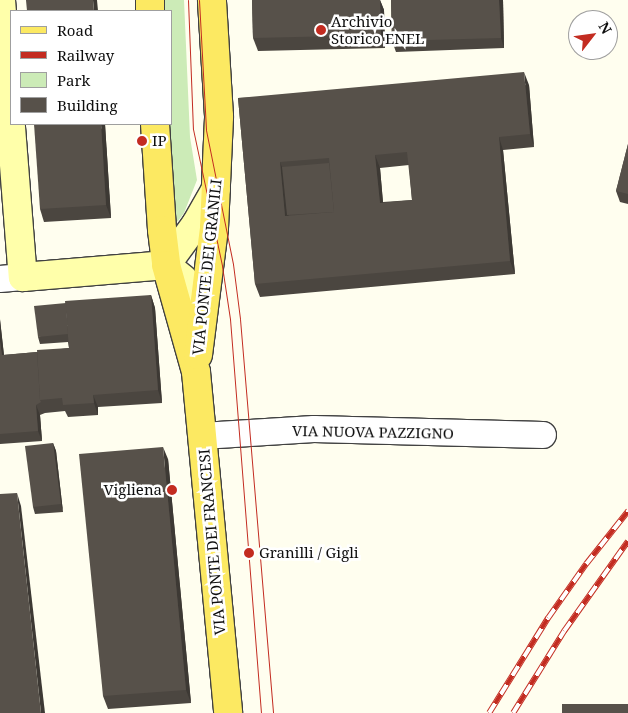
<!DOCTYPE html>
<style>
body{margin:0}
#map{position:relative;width:628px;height:713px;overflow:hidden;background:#fffeef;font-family:"Noto Serif",serif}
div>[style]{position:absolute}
.green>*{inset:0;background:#ccebb7}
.roads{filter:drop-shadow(1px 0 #414141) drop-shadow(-1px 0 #414141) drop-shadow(0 1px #414141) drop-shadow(0 -1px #414141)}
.minor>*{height:26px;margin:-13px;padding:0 13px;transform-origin:13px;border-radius:13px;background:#fff}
.secondary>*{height:28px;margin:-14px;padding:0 14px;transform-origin:14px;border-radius:14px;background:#ffa}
.primary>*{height:28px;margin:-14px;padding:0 14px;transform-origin:14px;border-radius:14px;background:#fce962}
.tram>*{height:1px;margin:-0.5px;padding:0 0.5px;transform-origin:0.5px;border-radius:0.5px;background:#c32c21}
.rail>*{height:5.5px;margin-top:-2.75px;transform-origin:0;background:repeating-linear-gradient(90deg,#fff 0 11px,#c32c21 0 22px);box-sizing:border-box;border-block:1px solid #c32c21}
.wall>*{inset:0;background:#4b4640}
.shaded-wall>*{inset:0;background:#3d3934}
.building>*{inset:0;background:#57514a}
.dots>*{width:14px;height:14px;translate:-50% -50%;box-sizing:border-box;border:2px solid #fff;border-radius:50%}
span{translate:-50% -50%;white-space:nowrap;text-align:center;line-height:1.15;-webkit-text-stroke:5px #fff;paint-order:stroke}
.poi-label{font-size:15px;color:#0e0e0e}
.left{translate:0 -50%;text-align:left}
.right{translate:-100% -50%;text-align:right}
.street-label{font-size:15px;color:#0e0e0e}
.legend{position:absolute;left:10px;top:10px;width:162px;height:115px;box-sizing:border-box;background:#fff;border:1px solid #9f9f9f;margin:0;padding:6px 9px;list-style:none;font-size:15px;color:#0e0e0e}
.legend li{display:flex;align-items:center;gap:10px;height:25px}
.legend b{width:25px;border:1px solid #9f9f9f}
.north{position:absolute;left:568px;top:10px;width:50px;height:50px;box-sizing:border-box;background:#fff;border:1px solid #9f9f9f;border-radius:50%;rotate:60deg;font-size:14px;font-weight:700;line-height:20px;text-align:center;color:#0e0e0e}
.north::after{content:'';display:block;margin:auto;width:18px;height:22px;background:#c32c21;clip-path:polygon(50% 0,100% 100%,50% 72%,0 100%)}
</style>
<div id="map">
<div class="green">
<div style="clip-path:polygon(162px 0,184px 0,190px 137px,197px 180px,184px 213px,178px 221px,173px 222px,168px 124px,171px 124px,171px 11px,162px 11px)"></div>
</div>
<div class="roads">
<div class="minor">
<div style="left:0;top:279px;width:23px;rotate:-5deg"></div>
<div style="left:202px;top:436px;width:112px;rotate:-3.6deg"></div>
<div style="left:314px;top:429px;width:229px;rotate:1.5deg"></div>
</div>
<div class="secondary">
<div style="left:1px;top:0;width:278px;rotate:85.5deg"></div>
<div style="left:23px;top:277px;width:144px;rotate:-4.8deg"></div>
<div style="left:166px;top:265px;width:22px;rotate:39deg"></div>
<div style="left:183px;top:279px;width:11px;rotate:63deg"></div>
<div style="left:188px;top:289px;width:50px;rotate:82deg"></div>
<div style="left:166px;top:265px;width:51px;rotate:-53.8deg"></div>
<div style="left:196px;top:224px;width:40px;rotate:-60.3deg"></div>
</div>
<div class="primary">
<div style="left:150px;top:0;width:11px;rotate:90deg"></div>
<div style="left:155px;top:124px;width:106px;rotate:86.2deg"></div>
<div style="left:162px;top:230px;width:35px;rotate:83deg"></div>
<div style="left:166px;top:265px;width:111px;rotate:74.3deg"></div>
<div style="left:196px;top:372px;width:342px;rotate:84.6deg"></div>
<div style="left:198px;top:355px;width:128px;rotate:-82.8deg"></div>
<div style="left:214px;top:228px;width:112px;rotate:-87.4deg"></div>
<div style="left:219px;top:116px;width:116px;rotate:-93.5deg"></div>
</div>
</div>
<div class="tram">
<div style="left:188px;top:0;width:129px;rotate:87.8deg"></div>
<div style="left:193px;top:129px;width:140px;rotate:78deg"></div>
<div style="left:222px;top:266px;width:54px;rotate:81.4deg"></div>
<div style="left:230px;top:319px;width:395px;rotate:85.5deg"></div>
<div style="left:199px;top:0;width:130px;rotate:86.9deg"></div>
<div style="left:206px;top:130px;width:137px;rotate:78.6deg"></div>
<div style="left:233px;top:264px;width:55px;rotate:82.7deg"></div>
<div style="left:240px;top:319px;width:395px;rotate:85.2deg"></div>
</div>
<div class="rail">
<div style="left:489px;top:713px;width:112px;rotate:-58.2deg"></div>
<div style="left:548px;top:618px;width:66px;rotate:-54.9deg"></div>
<div style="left:586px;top:564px;width:68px;rotate:-51.6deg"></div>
<div style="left:513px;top:713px;width:97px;rotate:-58.1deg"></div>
<div style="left:564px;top:631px;width:110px;rotate:-54.6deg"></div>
</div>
<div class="wall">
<div style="clip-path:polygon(252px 0,380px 0,384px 10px,385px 48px,258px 51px,253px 38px)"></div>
<div style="clip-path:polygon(391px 0,503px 0,504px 48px,396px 52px,392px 41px)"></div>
<div style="clip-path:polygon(evenodd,529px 85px,534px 147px,503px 150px,515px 274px,260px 297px,255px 284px,238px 98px,529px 85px,409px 165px,412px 200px,383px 202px,380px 168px,409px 165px)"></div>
<div style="clip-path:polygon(105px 124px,111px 218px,44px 222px,40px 209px)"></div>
<div style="clip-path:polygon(628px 144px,628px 204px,620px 202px,616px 191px)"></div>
<div style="clip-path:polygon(151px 295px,155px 308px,162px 403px,98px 407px,98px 415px,68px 417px,65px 411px,45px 413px,40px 415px,42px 441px,0 444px,0 319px,4px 355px,37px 352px,69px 348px,68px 342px,40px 344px,38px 337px)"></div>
<div style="clip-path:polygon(53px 443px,56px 451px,63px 512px,35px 514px,33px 507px)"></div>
<div style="clip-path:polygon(168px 459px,191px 703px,108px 709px,103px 696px)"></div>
</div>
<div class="shaded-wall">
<div style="clip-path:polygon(93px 0,97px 0,98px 11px,94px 11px)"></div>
<div style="clip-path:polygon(380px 0,384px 10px,385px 48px,381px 35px)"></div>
<div style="clip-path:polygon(499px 0,503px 0,504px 48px,501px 38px)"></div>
<div style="clip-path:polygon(524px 72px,529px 85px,534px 147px,530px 134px)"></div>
<div style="clip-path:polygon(101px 124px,105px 124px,111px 218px,106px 205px)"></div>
<div style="clip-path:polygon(499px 137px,503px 150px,515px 274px,510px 261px)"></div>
<div style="clip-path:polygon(375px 155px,380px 168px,384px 215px,380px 203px)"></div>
<div style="clip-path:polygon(280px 162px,285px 175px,289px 221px,285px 216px)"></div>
<div style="clip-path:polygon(151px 295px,155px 308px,162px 403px,158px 390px)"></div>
<div style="clip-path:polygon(0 319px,0 320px,5px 365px,2px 355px,0 341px)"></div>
<div style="clip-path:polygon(93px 395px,98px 407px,98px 415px,94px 403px)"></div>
<div style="clip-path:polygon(36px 405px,40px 415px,42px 441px,38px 431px)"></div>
<div style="clip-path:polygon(53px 443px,56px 451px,63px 512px,61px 504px)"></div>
<div style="clip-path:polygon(163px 447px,168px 459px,191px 703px,186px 690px)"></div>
<div style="clip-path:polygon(17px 493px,21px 506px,45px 713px,41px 713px)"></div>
</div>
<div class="building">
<div style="clip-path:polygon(26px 0,93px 0,94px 11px,27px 11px)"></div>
<div style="clip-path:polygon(252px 0,380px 0,381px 35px,253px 38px)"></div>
<div style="clip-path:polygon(391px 0,499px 0,501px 38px,392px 41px)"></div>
<div style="clip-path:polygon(evenodd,524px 72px,530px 134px,499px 137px,510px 261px,255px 284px,238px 98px,524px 72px,407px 152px,412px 200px,380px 203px,375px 155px,407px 152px,524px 72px,329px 158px,334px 212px,285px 216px,280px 162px,329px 158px)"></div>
<div style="clip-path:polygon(34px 124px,101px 124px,106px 205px,40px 209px)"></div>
<div style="clip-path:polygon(628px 144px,628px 194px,616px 191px)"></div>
<div style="clip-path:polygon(329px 163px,334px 212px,287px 215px,282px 167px)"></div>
<div style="clip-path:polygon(151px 295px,158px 390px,93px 395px,94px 403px,63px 405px,62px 398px,40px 400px,37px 350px,69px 348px,65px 301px)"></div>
<div style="clip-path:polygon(66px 303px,68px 334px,38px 337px,34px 306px)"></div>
<div style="clip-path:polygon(0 341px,2px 355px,37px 352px,40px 400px,41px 402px,36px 405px,38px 431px,0 434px)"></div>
<div style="clip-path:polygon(53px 443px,61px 504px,33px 507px,25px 446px)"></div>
<div style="clip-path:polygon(163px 447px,186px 690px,103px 696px,79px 454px)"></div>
<div style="clip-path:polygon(17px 493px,41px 713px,0 713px,0 494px)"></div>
<div style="clip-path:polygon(562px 704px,628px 704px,628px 713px,562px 713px)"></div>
</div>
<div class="dots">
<div style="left:321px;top:30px;background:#c32c21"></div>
<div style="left:142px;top:141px;background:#c32c21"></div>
<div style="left:172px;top:490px;background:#c32c21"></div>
<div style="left:249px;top:553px;background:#c32c21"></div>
</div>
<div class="poi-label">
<span class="left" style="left:331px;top:30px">Archivio<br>Storico ENEL</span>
<span class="left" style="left:152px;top:141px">IP</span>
<span class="right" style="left:162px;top:490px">Vigliena</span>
<span class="left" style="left:259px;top:553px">Granilli / Gigli</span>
</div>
<div class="street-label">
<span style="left:207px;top:267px;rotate:-84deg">VIA PONTE DEI GRANILI</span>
<span style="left:373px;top:432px;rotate:1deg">VIA NUOVA PAZZIGNO</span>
<span style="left:212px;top:542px;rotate:-95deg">VIA PONTE DEI FRANCESI</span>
</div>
<ul class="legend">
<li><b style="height:6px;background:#fce962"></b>Road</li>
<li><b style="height:6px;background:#c32c21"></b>Railway</li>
<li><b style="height:14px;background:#ccebb7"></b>Park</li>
<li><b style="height:14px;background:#57514a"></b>Building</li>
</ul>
<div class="north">N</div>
</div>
